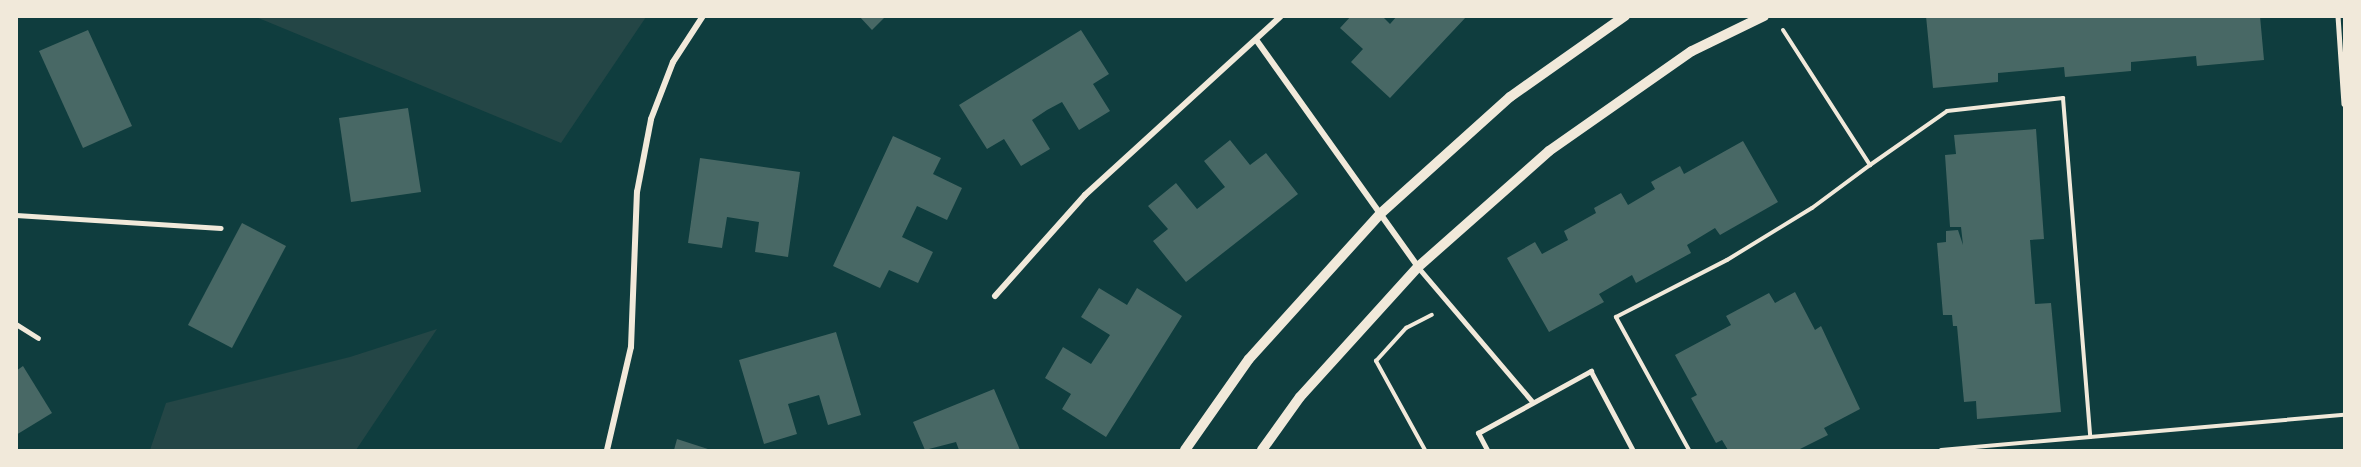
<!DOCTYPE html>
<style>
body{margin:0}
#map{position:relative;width:2361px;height:467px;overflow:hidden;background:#0f3d3e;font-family:Signika,sans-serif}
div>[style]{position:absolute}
.green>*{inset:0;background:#244646}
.building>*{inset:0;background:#486865}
.path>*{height:4px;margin:-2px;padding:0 2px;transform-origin:2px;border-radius:2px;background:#f1e9da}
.service>*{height:4.5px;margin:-2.25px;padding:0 2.25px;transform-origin:2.25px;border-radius:2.25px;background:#f1e9da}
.minor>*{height:6px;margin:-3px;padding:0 3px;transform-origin:3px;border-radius:3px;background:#f1e9da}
.tertiary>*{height:10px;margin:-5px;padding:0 5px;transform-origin:5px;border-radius:5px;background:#f1e9da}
span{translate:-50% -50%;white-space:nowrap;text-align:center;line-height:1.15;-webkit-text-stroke:4.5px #f1e9da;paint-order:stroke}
.frame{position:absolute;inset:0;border:18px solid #f1e9da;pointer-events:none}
</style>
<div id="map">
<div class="green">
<div style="clip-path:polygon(256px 17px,646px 17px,561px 143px)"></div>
<div style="clip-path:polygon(437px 329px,356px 450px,150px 450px,166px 403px,350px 357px)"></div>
</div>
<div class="building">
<div style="clip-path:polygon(859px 16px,886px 16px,872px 30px)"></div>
<div style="clip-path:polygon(1351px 16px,1382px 16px,1390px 24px,1397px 16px,1467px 16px,1390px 98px,1351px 62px,1363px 49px,1340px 28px)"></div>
<div style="clip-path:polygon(1926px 16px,2260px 16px,2264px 60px,2197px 66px,2196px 56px,2131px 62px,2131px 71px,2065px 77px,2064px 67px,1998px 73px,1998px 82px,1933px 88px)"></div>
<div style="clip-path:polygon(88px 30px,132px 126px,83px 148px,39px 51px)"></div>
<div style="clip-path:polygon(1081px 30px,1109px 74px,1093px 84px,1110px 111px,1079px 130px,1062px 102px,1047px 110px,1032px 120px,1050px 149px,1021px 166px,1004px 139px,987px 149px,959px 105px)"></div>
<div style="clip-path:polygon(408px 108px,421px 192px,351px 202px,339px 118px)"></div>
<div style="clip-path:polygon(2036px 129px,2044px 239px,2030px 240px,2035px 304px,2051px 303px,2061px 412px,1977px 419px,1976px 401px,1964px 402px,1957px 326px,1953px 326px,1952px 315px,1943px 315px,1937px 243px,1946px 242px,1946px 231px,1958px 230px,1963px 245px,1961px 227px,1950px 227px,1945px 155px,1956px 154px,1954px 135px)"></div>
<div style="clip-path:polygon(893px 136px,941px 158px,933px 174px,962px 188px,947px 220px,917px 206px,902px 237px,933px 252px,918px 283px,889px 270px,880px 288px,833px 266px)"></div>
<div style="clip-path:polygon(1230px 140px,1250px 165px,1266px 153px,1298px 194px,1186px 282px,1153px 241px,1168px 229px,1148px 206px,1176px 183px,1197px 209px,1225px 187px,1204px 161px)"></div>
<div style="clip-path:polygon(1743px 141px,1778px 202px,1720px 235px,1715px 228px,1687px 245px,1691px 253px,1636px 283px,1632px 275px,1599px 294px,1604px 302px,1549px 332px,1507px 258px,1535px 242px,1542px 254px,1568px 240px,1564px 231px,1596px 213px,1594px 208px,1621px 193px,1628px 205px,1655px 189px,1651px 182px,1680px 166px,1684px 174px)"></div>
<div style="clip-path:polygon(700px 158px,800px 172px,788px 257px,755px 252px,759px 222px,727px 217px,722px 248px,688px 243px)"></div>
<div style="clip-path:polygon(242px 223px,286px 246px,232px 348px,188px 325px)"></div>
<div style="clip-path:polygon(1099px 288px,1127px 305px,1137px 288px,1182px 316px,1106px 437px,1062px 409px,1071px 394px,1045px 378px,1063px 347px,1091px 364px,1110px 335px,1081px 317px)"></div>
<div style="clip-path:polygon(1795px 292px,1815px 330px,1821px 326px,1860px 409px,1824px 428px,1828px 435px,1798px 450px,1728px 450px,1722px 440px,1716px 443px,1691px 398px,1697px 395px,1675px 355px,1731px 325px,1726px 316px,1769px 293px,1775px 303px)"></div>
<div style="clip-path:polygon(836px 332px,861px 415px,828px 425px,819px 395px,788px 404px,797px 434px,764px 444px,739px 360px)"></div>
<div style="clip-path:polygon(23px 366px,52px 413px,16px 435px,16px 371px)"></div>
<div style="clip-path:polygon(994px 389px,1020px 450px,959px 450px,956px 442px,925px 450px,913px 422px)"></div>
<div style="clip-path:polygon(677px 439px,711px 450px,674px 450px)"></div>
</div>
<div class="path">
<div style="left:1783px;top:30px;width:161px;rotate:57.2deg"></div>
<div style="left:1870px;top:165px;width:94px;rotate:-35deg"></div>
<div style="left:1947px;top:111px;width:117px;rotate:-6.4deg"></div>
<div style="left:2063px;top:98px;width:340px;rotate:85.4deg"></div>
<div style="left:2090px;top:437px;width:255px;rotate:-5deg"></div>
<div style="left:1425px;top:450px;width:102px;rotate:-118.8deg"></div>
<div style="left:1376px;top:361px;width:45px;rotate:-47.7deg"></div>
<div style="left:1406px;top:328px;width:29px;rotate:-27deg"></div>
<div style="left:1689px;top:450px;width:152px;rotate:-118.8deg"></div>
<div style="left:1616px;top:317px;width:125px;rotate:-27.2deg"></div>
<div style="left:1727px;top:260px;width:100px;rotate:-31.5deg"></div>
<div style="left:1812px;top:208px;width:72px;rotate:-36.6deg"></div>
<div style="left:1941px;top:450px;width:150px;rotate:-5deg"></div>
</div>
<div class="service">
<div style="left:2338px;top:16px;width:88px;rotate:86.1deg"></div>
<div style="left:16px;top:215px;width:205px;rotate:3.6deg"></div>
<div style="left:1418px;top:267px;width:177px;rotate:49.6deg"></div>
<div style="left:16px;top:324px;width:26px;rotate:32deg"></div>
<div style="left:1487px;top:450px;width:19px;rotate:-118deg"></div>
<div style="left:1478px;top:433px;width:129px;rotate:-28.8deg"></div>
<div style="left:1591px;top:371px;width:89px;rotate:62deg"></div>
</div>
<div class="minor">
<div style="left:1257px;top:41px;width:277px;rotate:54.5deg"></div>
<div style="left:995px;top:296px;width:135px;rotate:-48.3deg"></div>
<div style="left:1085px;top:195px;width:265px;rotate:-42.4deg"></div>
<div style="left:607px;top:450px;width:106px;rotate:-76.9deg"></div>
<div style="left:631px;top:347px;width:155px;rotate:-87.8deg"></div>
<div style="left:637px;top:192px;width:74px;rotate:-79.1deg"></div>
<div style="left:651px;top:119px;width:61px;rotate:-68.9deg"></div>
<div style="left:673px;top:62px;width:55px;rotate:-56.9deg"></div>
</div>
<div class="tertiary">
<div style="left:1185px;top:450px;width:111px;rotate:-54.9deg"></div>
<div style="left:1249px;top:359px;width:195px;rotate:-47.9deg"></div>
<div style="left:1380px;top:214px;width:175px;rotate:-42deg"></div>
<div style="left:1510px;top:97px;width:141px;rotate:-35.2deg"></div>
<div style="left:1262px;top:450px;width:65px;rotate:-54.4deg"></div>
<div style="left:1300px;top:397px;width:176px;rotate:-47.8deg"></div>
<div style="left:1418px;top:267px;width:175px;rotate:-41.5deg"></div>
<div style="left:1549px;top:151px;width:174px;rotate:-35deg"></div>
<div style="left:1692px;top:51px;width:80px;rotate:-25.9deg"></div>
</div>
<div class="frame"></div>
</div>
